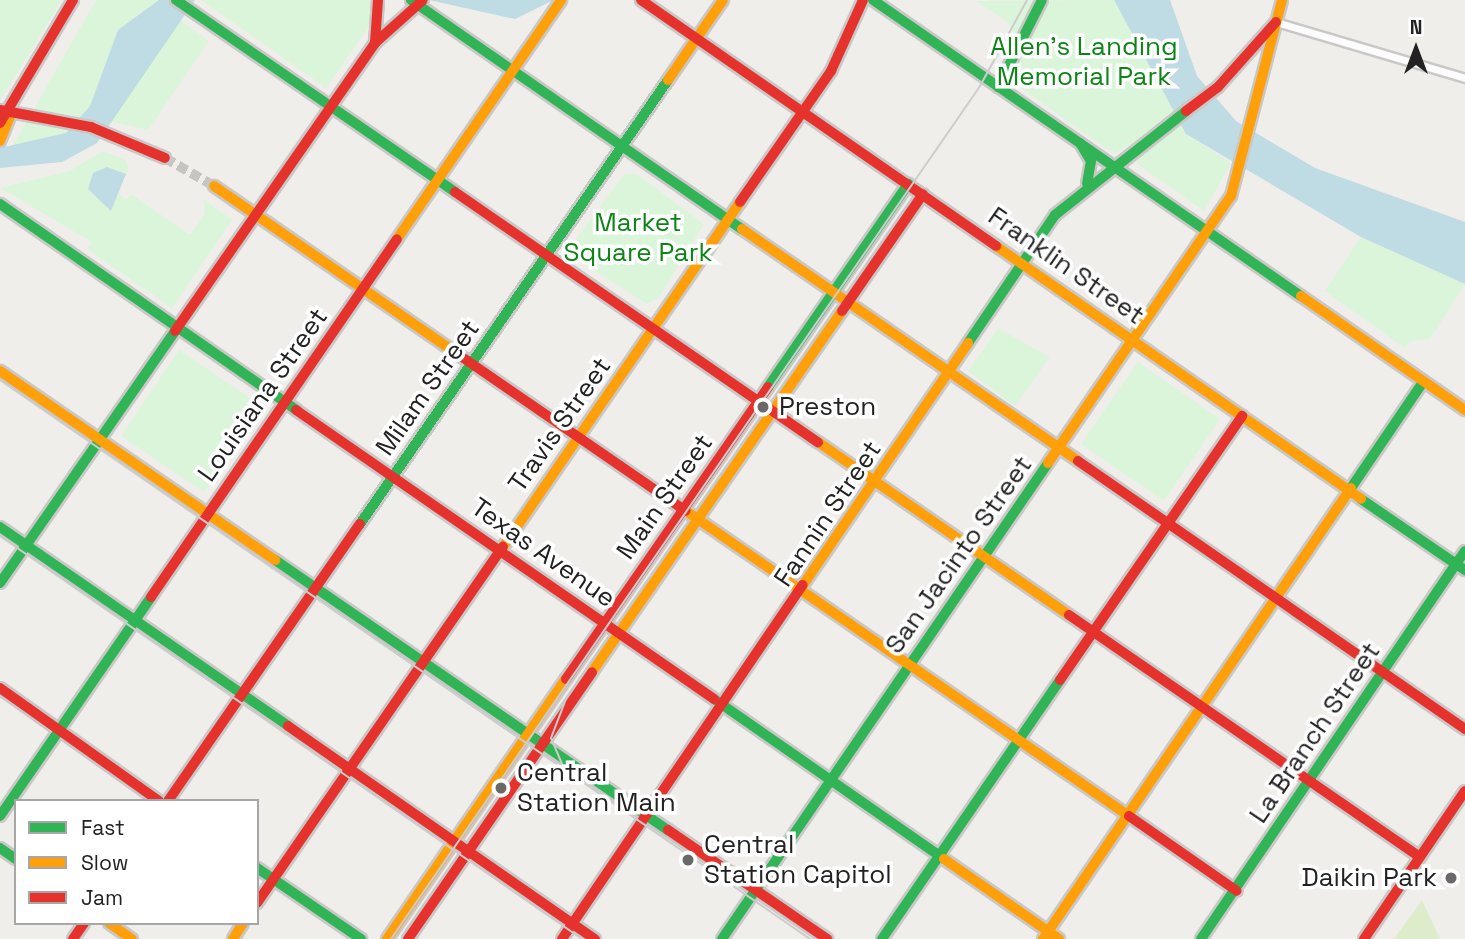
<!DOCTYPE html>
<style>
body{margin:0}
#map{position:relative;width:1465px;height:939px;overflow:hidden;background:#f0eeeb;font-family:"Space Grotesk",sans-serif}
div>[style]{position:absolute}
.grass>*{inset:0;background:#ddeccb}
.park>*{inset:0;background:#daf5da}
.water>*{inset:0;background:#bfdbe3}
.secondary-tunnel>*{height:10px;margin-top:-5px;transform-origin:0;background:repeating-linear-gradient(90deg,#c7c5c3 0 10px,transparent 0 15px)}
.roads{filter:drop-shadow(2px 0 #c9c8c7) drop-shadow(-2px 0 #c9c8c7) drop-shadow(0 2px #c9c8c7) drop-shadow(0 -2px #c9c8c7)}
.street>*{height:7px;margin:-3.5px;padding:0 3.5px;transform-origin:3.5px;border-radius:3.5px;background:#fdfcfc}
.fast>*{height:10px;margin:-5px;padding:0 5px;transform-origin:5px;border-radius:5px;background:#30b455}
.slow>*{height:10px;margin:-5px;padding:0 5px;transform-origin:5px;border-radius:5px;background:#ff9f0a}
.jam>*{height:10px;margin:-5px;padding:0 5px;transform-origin:5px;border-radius:5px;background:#e5322d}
.tram>*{height:2px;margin:-1px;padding:0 1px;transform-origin:1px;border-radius:1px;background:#ccc}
.dots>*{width:19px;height:19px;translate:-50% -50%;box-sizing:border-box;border:4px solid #fff;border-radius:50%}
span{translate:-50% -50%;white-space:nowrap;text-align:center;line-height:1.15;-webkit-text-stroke:7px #fff;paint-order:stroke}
.park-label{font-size:26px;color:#0c8416}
.street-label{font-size:26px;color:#222}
.poi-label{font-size:26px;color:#222}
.left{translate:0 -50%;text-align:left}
.right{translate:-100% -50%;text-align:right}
.legend{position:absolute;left:14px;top:799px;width:245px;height:126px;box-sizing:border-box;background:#fff;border:2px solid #a7a7a7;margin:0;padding:9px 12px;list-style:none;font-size:21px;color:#222}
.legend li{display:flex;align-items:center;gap:14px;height:35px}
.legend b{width:35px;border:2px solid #a7a7a7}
.north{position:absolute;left:1381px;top:14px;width:70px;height:70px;-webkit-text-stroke:5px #fff;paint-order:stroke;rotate:0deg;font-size:19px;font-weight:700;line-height:28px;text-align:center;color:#222}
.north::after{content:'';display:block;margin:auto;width:24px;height:32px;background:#222;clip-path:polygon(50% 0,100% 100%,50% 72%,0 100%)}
</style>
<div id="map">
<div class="grass">
<div style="clip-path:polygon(1422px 900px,1440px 939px,1394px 939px)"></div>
</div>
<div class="park">
<div style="clip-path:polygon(0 0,62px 0,0 101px)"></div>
<div style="clip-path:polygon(96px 0,159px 0,118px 30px,90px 106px,67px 133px,11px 149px)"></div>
<div style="clip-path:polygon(201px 0,374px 0,373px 21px,326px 88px)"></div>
<div style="clip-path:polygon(1114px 0,1186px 134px,1231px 163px,1204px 211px,1136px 163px,1141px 158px,1127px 146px,1116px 153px,1106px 148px,1011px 81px,1025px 53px,1008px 22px,976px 1px)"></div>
<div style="clip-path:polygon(179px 19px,209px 41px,148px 130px,109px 121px)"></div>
<div style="clip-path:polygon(102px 151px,126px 160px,129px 169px,116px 191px,126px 200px,131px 194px,190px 235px,205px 214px,204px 199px,232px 220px,172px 308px,87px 249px,92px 242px,0 188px,70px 171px)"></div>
<div style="clip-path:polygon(625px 173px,638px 175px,704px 224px,659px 297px,647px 304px,578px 260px,571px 246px)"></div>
<div style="clip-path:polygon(1361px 237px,1465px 284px,1430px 339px,1410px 341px,1405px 348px,1325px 291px)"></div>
<div style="clip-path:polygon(998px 328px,1050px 357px,1015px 406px,968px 371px)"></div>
<div style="clip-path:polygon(179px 350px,262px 406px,204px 492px,121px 436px)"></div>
<div style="clip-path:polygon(1138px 362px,1220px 419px,1164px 501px,1081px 444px)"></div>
</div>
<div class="water">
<div style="clip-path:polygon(159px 0,195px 0,97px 143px,62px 162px,0 168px,0 148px,66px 133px,90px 106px,118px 30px)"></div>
<div style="clip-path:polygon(429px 0,554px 0,515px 19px)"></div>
<div style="clip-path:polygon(1114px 0,1170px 0,1197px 76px,1236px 121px,1315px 168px,1465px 222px,1465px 284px,1361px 237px,1186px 134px)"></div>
<div style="clip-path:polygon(107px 167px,126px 174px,111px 211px,88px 189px,93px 173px)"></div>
</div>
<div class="secondary-tunnel">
<div style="left:165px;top:158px;width:56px;rotate:29.7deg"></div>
</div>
<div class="roads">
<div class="street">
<div style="left:1276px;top:22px;width:197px;rotate:16.5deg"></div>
</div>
<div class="fast">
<div style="left:176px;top:0;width:339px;rotate:34.5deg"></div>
<div style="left:411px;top:0;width:402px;rotate:34.7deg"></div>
<div style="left:873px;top:0;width:520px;rotate:34.67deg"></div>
<div style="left:998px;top:87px;width:97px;rotate:-63.2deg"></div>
<div style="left:1080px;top:143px;width:21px;rotate:59deg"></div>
<div style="left:1091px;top:161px;width:23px;rotate:100deg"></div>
<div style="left:0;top:204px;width:361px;rotate:34.8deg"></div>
<div style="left:968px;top:343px;width:155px;rotate:-55.8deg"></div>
<div style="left:1055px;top:215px;width:167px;rotate:-38.4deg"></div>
<div style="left:768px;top:387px;width:247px;rotate:-55.4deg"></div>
<div style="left:1351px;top:488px;width:128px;rotate:-55.8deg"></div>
<div style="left:360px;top:524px;width:540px;rotate:-55.25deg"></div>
<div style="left:0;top:527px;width:350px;rotate:34.6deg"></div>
<div style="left:1465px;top:551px;width:16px;rotate:125deg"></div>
<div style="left:1456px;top:564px;width:11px;rotate:34deg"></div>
<div style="left:275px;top:560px;width:477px;rotate:34.5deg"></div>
<div style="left:0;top:583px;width:307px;rotate:-55.2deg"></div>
<div style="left:714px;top:699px;width:280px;rotate:34.8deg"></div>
<div style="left:0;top:816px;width:266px;rotate:-55.4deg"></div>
<div style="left:0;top:848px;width:19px;rotate:35deg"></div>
<div style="left:257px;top:868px;width:126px;rotate:34.3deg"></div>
<div style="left:722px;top:939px;width:577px;rotate:-55.59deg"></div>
<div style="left:882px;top:939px;width:314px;rotate:-55.5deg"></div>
<div style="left:1201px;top:939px;width:453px;rotate:-55.8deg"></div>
<div style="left:1456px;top:564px;width:115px;rotate:-145.6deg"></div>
</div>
<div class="slow">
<div style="left:668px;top:80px;width:97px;rotate:-55.5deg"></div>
<div style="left:0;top:141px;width:31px;rotate:-68deg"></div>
<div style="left:214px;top:186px;width:298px;rotate:34.6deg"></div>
<div style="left:742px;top:229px;width:408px;rotate:34.6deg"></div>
<div style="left:397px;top:239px;width:290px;rotate:-55.5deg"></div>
<div style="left:996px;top:246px;width:444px;rotate:34.7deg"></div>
<div style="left:1301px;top:296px;width:200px;rotate:34.8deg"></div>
<div style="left:0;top:371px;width:334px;rotate:34.5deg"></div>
<div style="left:818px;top:442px;width:305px;rotate:34.6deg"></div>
<div style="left:1048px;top:463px;width:324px;rotate:-55.6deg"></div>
<div style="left:1231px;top:196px;width:203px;rotate:-75.4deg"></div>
<div style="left:686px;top:511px;width:538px;rotate:34.55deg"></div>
<div style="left:503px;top:547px;width:419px;rotate:-55.5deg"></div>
<div style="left:803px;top:585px;width:293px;rotate:-55.7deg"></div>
<div style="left:592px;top:672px;width:439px;rotate:-55.3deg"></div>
<div style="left:944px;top:859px;width:140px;rotate:34.8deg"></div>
<div style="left:109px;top:923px;width:28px;rotate:35deg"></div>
<div style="left:233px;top:939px;width:19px;rotate:-58deg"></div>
<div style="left:387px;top:939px;width:316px;rotate:-55.5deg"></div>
<div style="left:1043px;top:939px;width:546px;rotate:-55.67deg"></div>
</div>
<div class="jam">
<div style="left:641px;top:0;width:432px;rotate:34.7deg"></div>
<div style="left:375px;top:43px;width:43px;rotate:-86deg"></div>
<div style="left:0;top:110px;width:93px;rotate:10.6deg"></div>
<div style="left:91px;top:127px;width:80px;rotate:22.7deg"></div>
<div style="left:1186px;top:111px;width:40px;rotate:-37deg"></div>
<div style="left:1218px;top:87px;width:87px;rotate:-48.3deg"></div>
<div style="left:0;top:123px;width:143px;rotate:-59.3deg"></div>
<div style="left:455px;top:192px;width:441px;rotate:34.6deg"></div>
<div style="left:740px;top:202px;width:160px;rotate:-55.2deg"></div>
<div style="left:831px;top:71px;width:78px;rotate:-65.7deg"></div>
<div style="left:842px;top:311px;width:142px;rotate:-55.3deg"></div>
<div style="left:175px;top:331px;width:351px;rotate:-55.2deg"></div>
<div style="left:375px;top:43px;width:64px;rotate:-41.9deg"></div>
<div style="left:459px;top:355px;width:275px;rotate:34.5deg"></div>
<div style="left:296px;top:410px;width:508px;rotate:34.66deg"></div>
<div style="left:1078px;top:461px;width:471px;rotate:34.7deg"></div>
<div style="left:151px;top:597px;width:434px;rotate:-55.5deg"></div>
<div style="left:1069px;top:615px;width:426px;rotate:34.6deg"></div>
<div style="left:566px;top:679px;width:355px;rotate:-55.3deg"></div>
<div style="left:1060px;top:680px;width:321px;rotate:-55.4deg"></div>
<div style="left:0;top:688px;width:195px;rotate:35.4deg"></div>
<div style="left:288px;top:726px;width:374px;rotate:34.8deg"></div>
<div style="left:168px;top:801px;width:337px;rotate:-55.3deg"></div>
<div style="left:1129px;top:816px;width:131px;rotate:34.8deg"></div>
<div style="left:668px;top:830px;width:193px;rotate:34.4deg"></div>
<div style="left:257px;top:903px;width:433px;rotate:-55.4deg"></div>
<div style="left:73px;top:939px;width:19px;rotate:-55deg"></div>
<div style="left:408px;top:939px;width:324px;rotate:-55.4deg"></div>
<div style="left:562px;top:939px;width:428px;rotate:-55.8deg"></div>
<div style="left:1364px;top:939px;width:179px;rotate:-55.7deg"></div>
</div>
</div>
<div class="tram">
<div style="left:0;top:380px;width:984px;rotate:34.61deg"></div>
<div style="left:0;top:536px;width:708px;rotate:34.7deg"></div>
<div style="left:562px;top:764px;width:28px;rotate:-113deg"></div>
<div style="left:551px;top:738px;width:40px;rotate:-69deg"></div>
<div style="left:391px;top:939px;width:1037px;rotate:-55.37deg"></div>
<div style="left:980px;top:86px;width:98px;rotate:-61.3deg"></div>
</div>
<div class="dots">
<div style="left:763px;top:407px;background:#6a6968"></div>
<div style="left:501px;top:788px;background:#6a6968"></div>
<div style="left:688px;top:860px;background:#6a6968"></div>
<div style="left:1451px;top:878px;background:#6a6968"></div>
</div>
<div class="park-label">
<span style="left:1084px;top:62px">Allen's Landing<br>Memorial Park</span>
<span style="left:638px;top:238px">Market<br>Square Park</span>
</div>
<div class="street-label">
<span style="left:1066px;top:266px;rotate:35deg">Franklin Street</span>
<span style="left:428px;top:388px;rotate:-55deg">Milam Street</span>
<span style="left:263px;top:395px;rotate:-55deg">Louisiana Street</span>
<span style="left:560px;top:425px;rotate:-55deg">Travis Street</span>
<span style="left:665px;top:497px;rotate:-55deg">Main Street</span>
<span style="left:828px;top:514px;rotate:-56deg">Fannin Street</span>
<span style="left:543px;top:553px;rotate:35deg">Texas Avenue</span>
<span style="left:959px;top:555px;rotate:-55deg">San Jacinto Street</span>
<span style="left:1315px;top:733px;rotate:-56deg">La Branch Street</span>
</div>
<div class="poi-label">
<span class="left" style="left:779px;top:407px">Preston</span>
<span class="left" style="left:517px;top:788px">Central<br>Station Main</span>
<span class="left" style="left:704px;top:860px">Central<br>Station Capitol</span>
<span class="right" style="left:1437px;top:878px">Daikin Park</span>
</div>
<ul class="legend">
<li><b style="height:9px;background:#30b455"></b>Fast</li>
<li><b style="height:9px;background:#ff9f0a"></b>Slow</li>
<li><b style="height:9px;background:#e5322d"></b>Jam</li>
</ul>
<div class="north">N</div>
</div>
